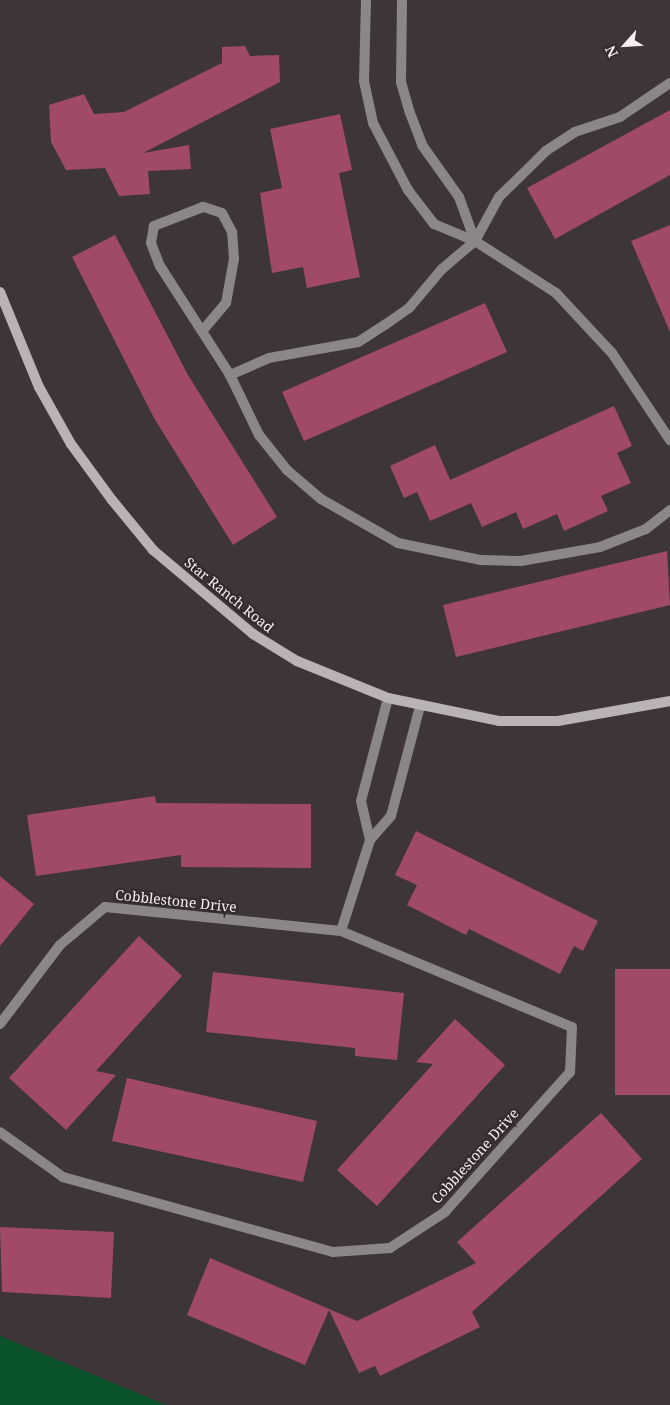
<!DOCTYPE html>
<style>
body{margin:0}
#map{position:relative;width:670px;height:1405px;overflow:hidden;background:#3d3537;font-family:"Noto Serif",serif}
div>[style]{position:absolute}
.green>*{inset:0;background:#0b542b}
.building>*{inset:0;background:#a14a67}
.street>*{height:10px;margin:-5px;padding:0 5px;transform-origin:5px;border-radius:5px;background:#8b8788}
.secondary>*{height:10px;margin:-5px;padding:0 5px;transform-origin:5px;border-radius:5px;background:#bab3b5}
span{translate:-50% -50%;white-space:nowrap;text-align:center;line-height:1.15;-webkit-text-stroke:4.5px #332b2d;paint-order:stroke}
.street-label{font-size:14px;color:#f4eef0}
.north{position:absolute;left:600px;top:20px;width:50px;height:50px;-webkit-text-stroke:4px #332b2d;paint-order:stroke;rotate:244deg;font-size:14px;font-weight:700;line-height:20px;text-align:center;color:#f4eef0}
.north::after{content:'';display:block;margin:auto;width:18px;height:22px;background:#f4eef0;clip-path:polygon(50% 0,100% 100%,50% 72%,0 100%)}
</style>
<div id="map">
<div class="green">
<div style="clip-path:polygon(0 1336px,166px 1405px,0 1405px)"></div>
</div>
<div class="building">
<div style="clip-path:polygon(245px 46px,250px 56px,279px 55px,280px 82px,143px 153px,189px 145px,191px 169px,148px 171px,150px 194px,119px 196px,105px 168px,66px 170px,51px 142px,49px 105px,84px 94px,94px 114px,124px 112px,222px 63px,222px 47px)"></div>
<div style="clip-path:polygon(670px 110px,670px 175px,555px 239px,527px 188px)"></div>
<div style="clip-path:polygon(340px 114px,352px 170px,339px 173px,360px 277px,307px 288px,303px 267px,272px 273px,260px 193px,282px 188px,270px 129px)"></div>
<div style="clip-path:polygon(670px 225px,670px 332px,631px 241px)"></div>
<div style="clip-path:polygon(115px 235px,188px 375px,277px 517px,233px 545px,154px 418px,72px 257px)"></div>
<div style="clip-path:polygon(485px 303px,507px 352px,304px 441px,282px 392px)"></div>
<div style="clip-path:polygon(614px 406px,632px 446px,617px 453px,631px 483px,601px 496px,608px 511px,564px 531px,557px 514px,523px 529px,516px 512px,482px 527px,471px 503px,430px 521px,417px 492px,404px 498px,390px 466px,435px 445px,450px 480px)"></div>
<div style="clip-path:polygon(667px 551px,670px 605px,456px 657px,443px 605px)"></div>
<div style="clip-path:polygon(155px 796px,156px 803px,311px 804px,311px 868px,181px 867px,181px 855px,36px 876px,27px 815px)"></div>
<div style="clip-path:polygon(416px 831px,598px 921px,583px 951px,574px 946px,560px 974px,469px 929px,466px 935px,407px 905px,417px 885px,395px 875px)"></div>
<div style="clip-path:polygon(0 876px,34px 904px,0 946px)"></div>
<div style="clip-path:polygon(139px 936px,182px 976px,96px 1071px,116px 1075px,66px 1130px,9px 1078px)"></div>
<div style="clip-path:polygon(615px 969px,670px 969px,670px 1095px,615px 1095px)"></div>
<div style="clip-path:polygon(213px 972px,404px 993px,397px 1060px,355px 1056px,355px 1048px,206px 1032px)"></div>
<div style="clip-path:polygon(455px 1019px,505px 1065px,377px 1206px,337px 1170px,433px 1064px,416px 1062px)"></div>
<div style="clip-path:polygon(127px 1078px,317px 1121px,303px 1182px,112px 1141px)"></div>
<div style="clip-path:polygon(601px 1113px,642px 1159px,472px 1312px,480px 1327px,380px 1376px,375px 1366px,359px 1373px,329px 1310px,305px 1365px,187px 1315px,210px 1258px,357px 1321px,476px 1263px,457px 1242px)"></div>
<div style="clip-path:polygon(0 1227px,114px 1232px,111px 1298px,2px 1292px)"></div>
</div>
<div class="street">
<div style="left:366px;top:0;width:81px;rotate:91.4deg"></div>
<div style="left:364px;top:81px;width:43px;rotate:77.9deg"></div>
<div style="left:373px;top:123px;width:76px;rotate:62.4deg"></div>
<div style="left:408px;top:190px;width:43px;rotate:52.6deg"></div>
<div style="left:434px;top:224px;width:44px;rotate:22.5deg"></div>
<div style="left:475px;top:241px;width:96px;rotate:32.7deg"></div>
<div style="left:556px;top:293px;width:82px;rotate:47deg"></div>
<div style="left:612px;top:353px;width:105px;rotate:56.3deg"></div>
<div style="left:402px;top:0;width:82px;rotate:90.7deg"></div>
<div style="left:401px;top:82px;width:32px;rotate:74deg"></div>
<div style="left:410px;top:113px;width:34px;rotate:69deg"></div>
<div style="left:422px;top:145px;width:64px;rotate:54.6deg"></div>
<div style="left:459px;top:197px;width:47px;rotate:70deg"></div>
<div style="left:670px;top:83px;width:60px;rotate:145.8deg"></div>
<div style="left:620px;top:117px;width:47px;rotate:161.6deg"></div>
<div style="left:575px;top:132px;width:35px;rotate:147deg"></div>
<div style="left:546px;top:151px;width:66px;rotate:135.6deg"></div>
<div style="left:499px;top:197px;width:50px;rotate:118.6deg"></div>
<div style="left:475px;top:241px;width:43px;rotate:139.7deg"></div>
<div style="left:442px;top:269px;width:51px;rotate:130.2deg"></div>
<div style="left:409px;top:308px;width:28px;rotate:145deg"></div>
<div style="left:386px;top:324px;width:33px;rotate:147deg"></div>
<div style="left:358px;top:342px;width:90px;rotate:169.8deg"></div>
<div style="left:269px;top:358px;width:43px;rotate:156.4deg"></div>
<div style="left:230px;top:375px;width:67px;rotate:64.2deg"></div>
<div style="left:259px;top:435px;width:45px;rotate:51.3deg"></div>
<div style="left:287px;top:470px;width:45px;rotate:40.5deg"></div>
<div style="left:321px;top:499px;width:89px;rotate:29.7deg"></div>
<div style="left:398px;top:543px;width:85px;rotate:11.6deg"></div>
<div style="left:481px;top:560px;width:40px;rotate:1.4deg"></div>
<div style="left:521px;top:561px;width:80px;rotate:-10deg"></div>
<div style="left:600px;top:547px;width:49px;rotate:-21.4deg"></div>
<div style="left:646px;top:529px;width:31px;rotate:-38deg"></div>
<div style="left:204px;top:329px;width:34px;rotate:-50deg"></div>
<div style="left:226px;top:303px;width:45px;rotate:-79.7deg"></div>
<div style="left:234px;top:259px;width:27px;rotate:-94deg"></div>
<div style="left:232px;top:232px;width:21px;rotate:-118deg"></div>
<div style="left:222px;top:213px;width:20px;rotate:-162deg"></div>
<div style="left:203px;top:207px;width:53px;rotate:158.8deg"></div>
<div style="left:154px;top:226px;width:17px;rotate:100deg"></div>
<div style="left:151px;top:243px;width:25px;rotate:69deg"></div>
<div style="left:160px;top:266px;width:130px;rotate:57.3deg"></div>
<div style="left:370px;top:840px;width:40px;rotate:-103deg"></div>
<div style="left:361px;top:801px;width:106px;rotate:-75.3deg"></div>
<div style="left:341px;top:931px;width:96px;rotate:-72.3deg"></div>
<div style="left:370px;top:840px;width:32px;rotate:-49deg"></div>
<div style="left:391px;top:816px;width:114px;rotate:-75.2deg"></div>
<div style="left:0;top:1024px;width:99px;rotate:-52.8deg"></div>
<div style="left:60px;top:945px;width:59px;rotate:-40.2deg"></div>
<div style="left:105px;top:907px;width:237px;rotate:5.8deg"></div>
<div style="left:341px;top:931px;width:250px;rotate:22.6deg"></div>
<div style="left:572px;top:1027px;width:45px;rotate:92.5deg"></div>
<div style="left:570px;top:1072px;width:188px;rotate:131.8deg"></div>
<div style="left:445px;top:1212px;width:66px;rotate:146.8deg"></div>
<div style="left:390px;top:1248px;width:57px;rotate:176deg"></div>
<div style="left:333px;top:1252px;width:280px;rotate:-164.5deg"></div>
<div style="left:63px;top:1177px;width:77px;rotate:-144.5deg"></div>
</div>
<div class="secondary">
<div style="left:0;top:292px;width:103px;rotate:67.7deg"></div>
<div style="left:39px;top:387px;width:65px;rotate:60.7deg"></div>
<div style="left:71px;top:444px;width:69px;rotate:53.8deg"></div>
<div style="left:112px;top:500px;width:65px;rotate:50.6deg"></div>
<div style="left:153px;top:550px;width:131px;rotate:40deg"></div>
<div style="left:253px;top:634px;width:52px;rotate:31.5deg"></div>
<div style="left:297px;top:661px;width:98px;rotate:22.1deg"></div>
<div style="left:388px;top:698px;width:113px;rotate:11.7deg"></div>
<div style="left:499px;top:721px;width:59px"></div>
<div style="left:558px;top:721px;width:114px;rotate:-10.1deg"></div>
</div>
<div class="street-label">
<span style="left:229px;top:595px;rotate:39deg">Star Ranch Road</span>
<span style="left:176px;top:901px;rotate:6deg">Cobblestone Drive</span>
<span style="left:475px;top:1156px;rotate:-48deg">Cobblestone Drive</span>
</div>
<div class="north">N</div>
</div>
